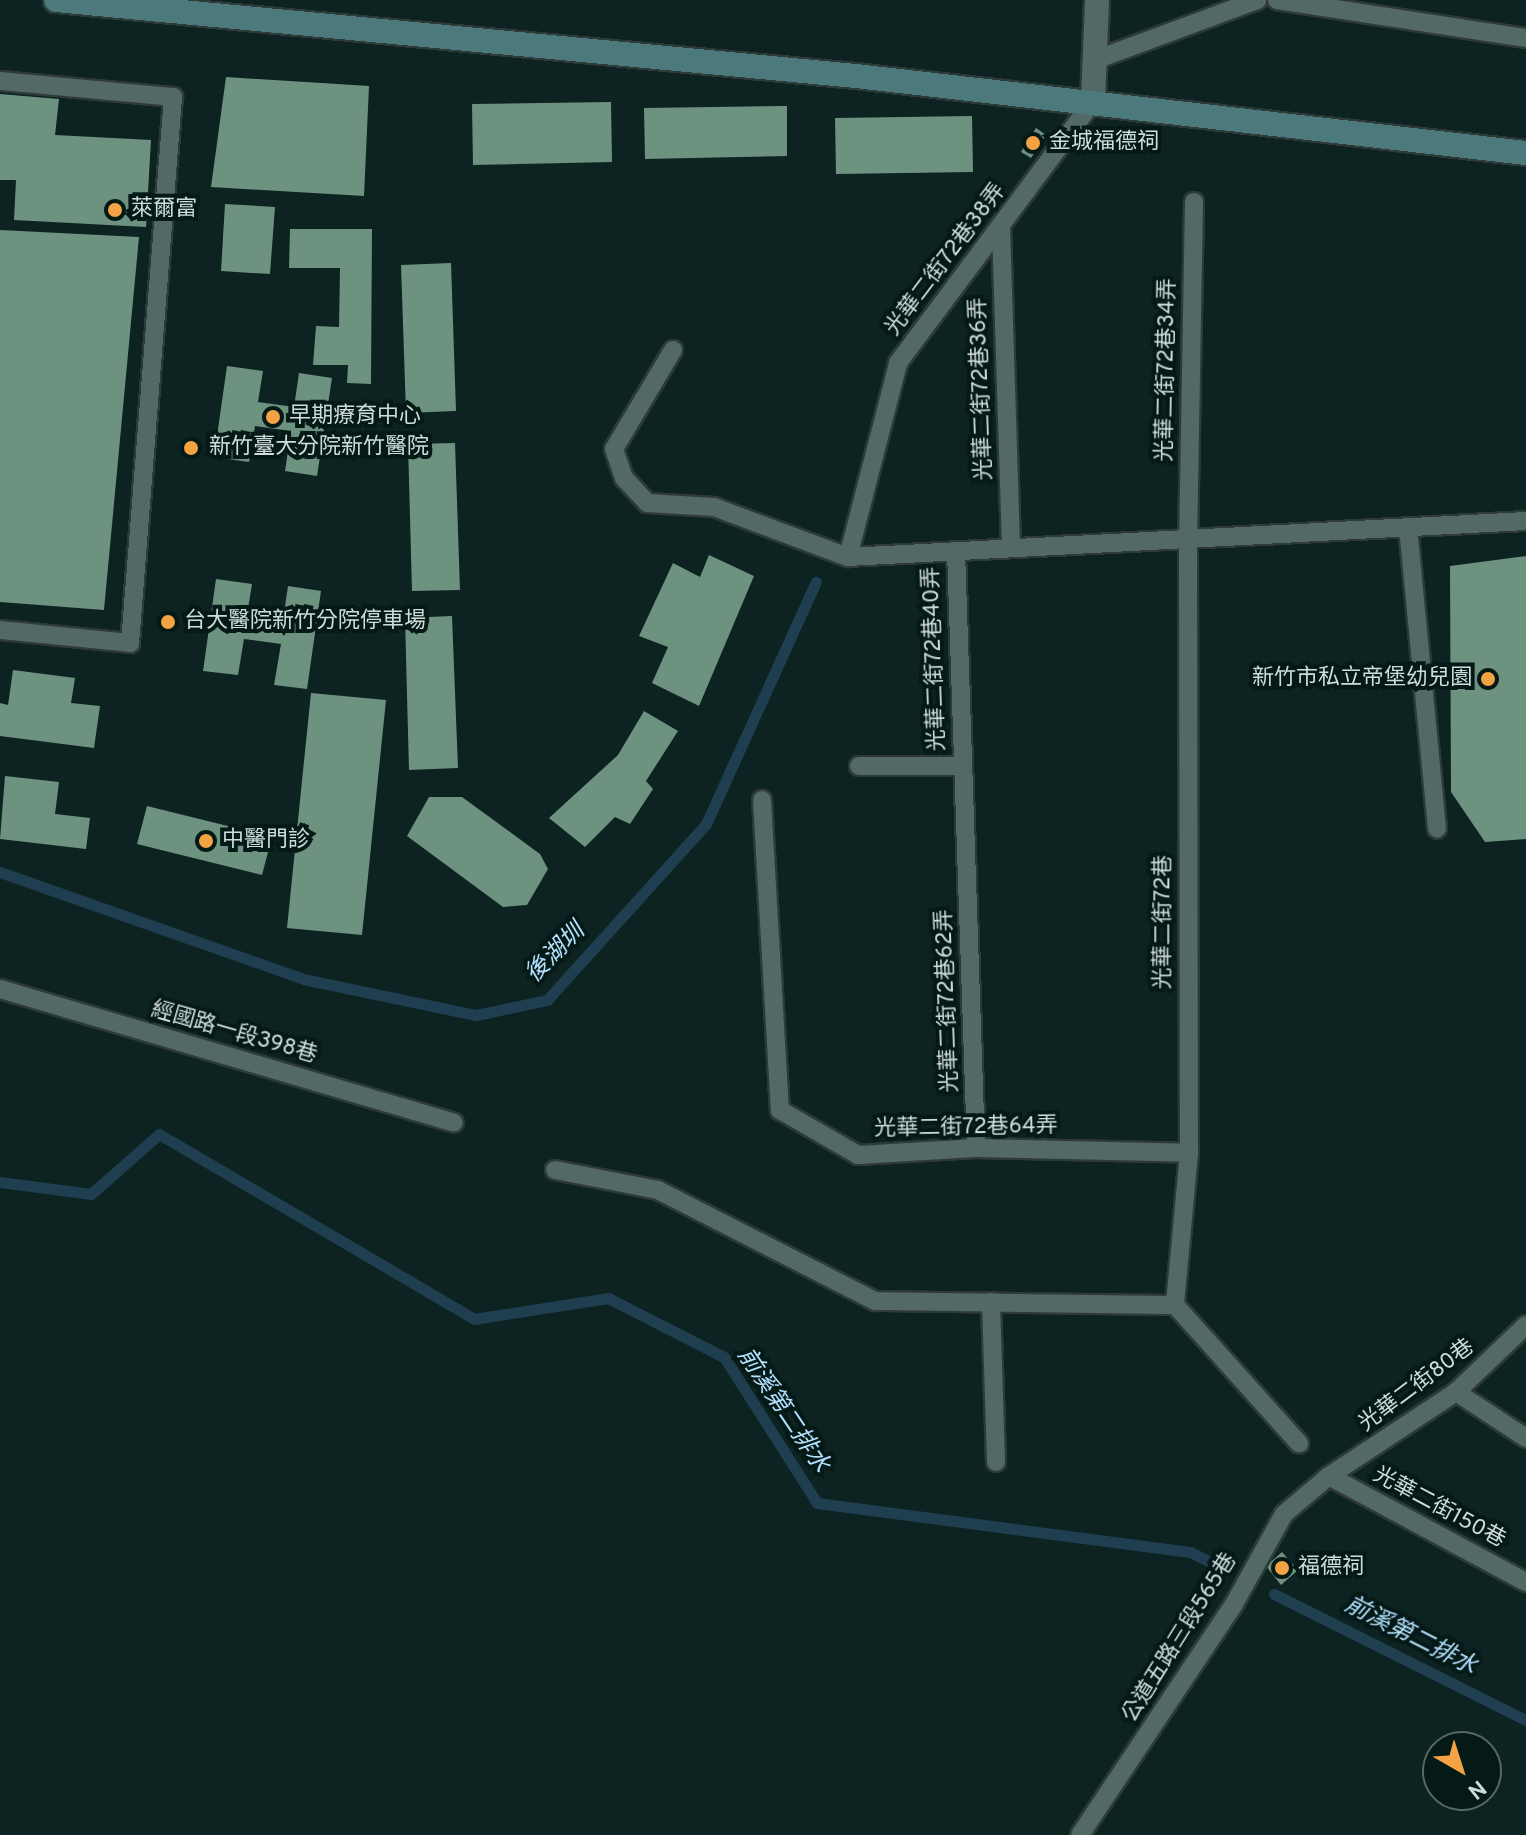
<!DOCTYPE html>
<meta charset="utf-8">
<style>
body{margin:0}
#map{position:relative;width:1526px;height:1835px;overflow:hidden;background:#0d2321;font-family:Overpass,"Noto Sans TC",sans-serif}
div>[style]{position:absolute}
.stream>*{height:11px;margin:-5.5px;padding:0 5.5px;transform-origin:5.5px;border-radius:5.5px;background:#1f3e50}
.building>*{inset:0;background:#6e9280}
.roads{filter:drop-shadow(2px 0 #2e3a38) drop-shadow(-2px 0 #2e3a38) drop-shadow(0 2px #2e3a38) drop-shadow(0 -2px #2e3a38)}
.lane>*{height:18px;margin:-9px;padding:0 9px;transform-origin:9px;border-radius:9px;background:#526966}
.street>*{height:24px;margin:-12px;padding:0 12px;transform-origin:12px;border-radius:12px;background:#526966}
.secondary>*{height:24px;margin:-12px;padding:0 12px;transform-origin:12px;border-radius:12px;background:#4b797c}
.dots>*{width:22px;height:22px;translate:-50% -50%;box-sizing:border-box;border:4px solid #051917;border-radius:50%}
span{translate:-50% -50%;white-space:nowrap;text-align:center;line-height:1.15;-webkit-text-stroke:8px #051917;paint-order:stroke}
.poi-label{font-size:22px;color:#cfdcda}
.left{translate:0 -50%;text-align:left}
.right{translate:-100% -50%;text-align:right}
.street-label{font-size:22px;color:#cfdcda}
.water-label{font-size:24px;color:#b3e1fe;font-style:italic}
.north{position:absolute;left:1422px;top:1731px;width:80px;height:80px;box-sizing:border-box;background:#051917;border:2px solid #566765;border-radius:50%;rotate:141deg;font-size:22px;font-weight:700;line-height:32px;text-align:center;color:#cfdcda}
.north::after{content:'';display:block;margin:auto;width:28px;height:36px;background:#f4a344;clip-path:polygon(50% 0,100% 100%,50% 72%,0 100%)}
</style>
<div id="map">
<div class="stream">
<div style="left:0;top:872px;width:321px;rotate:19.4deg"></div>
<div style="left:303px;top:979px;width:177px;rotate:11.8deg"></div>
<div style="left:476px;top:1015px;width:73px;rotate:-11.9deg"></div>
<div style="left:547px;top:1000px;width:237px;rotate:-47.9deg"></div>
<div style="left:706px;top:824px;width:266px;rotate:-65.6deg"></div>
<div style="left:0;top:1182px;width:92px;rotate:7.5deg"></div>
<div style="left:91px;top:1194px;width:91px;rotate:-41.4deg"></div>
<div style="left:159px;top:1134px;width:365px;rotate:30.4deg"></div>
<div style="left:474px;top:1319px;width:136px;rotate:-8.9deg"></div>
<div style="left:608px;top:1298px;width:130px;rotate:27deg"></div>
<div style="left:724px;top:1357px;width:173px;rotate:57.5deg"></div>
<div style="left:817px;top:1503px;width:376px;rotate:7.5deg"></div>
<div style="left:1190px;top:1552px;width:34px;rotate:26deg"></div>
<div style="left:1274px;top:1594px;width:282px;rotate:26.6deg"></div>
</div>
<div class="building">
<div style="clip-path:polygon(226px 77px,369px 86px,364px 196px,211px 187px)"></div>
<div style="clip-path:polygon(0 94px,59px 99px,55px 135px,151px 140px,146px 227px,14px 220px,16px 180px,0 180px)"></div>
<div style="clip-path:polygon(611px 102px,612px 162px,473px 165px,472px 104px)"></div>
<div style="clip-path:polygon(787px 106px,787px 156px,645px 159px,644px 108px)"></div>
<div style="clip-path:polygon(972px 116px,973px 172px,836px 174px,835px 118px)"></div>
<div style="clip-path:polygon(1036px 128px,1046px 135px,1031px 158px,1021px 152px)"></div>
<div style="clip-path:polygon(225px 204px,275px 207px,270px 274px,221px 271px)"></div>
<div style="clip-path:polygon(290px 229px,372px 229px,371px 384px,347px 383px,348px 365px,313px 365px,316px 326px,339px 327px,340px 268px,289px 268px)"></div>
<div style="clip-path:polygon(0 230px,139px 237px,104px 610px,0 602px)"></div>
<div style="clip-path:polygon(451px 263px,456px 411px,406px 413px,401px 265px)"></div>
<div style="clip-path:polygon(227px 366px,263px 371px,258px 402px,294px 407px,299px 373px,332px 378px,317px 476px,285px 471px,291px 431px,255px 426px,249px 462px,214px 457px)"></div>
<div style="clip-path:polygon(455px 443px,460px 590px,412px 591px,408px 444px)"></div>
<div style="clip-path:polygon(709px 555px,754px 576px,699px 706px,652px 683px,668px 647px,639px 636px,673px 563px,700px 577px)"></div>
<div style="clip-path:polygon(1526px 556px,1526px 839px,1485px 842px,1451px 792px,1450px 566px)"></div>
<div style="clip-path:polygon(216px 579px,252px 584px,247px 615px,283px 620px,288px 586px,321px 591px,307px 689px,274px 685px,281px 644px,244px 639px,238px 675px,203px 671px)"></div>
<div style="clip-path:polygon(452px 616px,458px 768px,409px 770px,405px 618px)"></div>
<div style="clip-path:polygon(13px 670px,75px 678px,71px 703px,100px 706px,94px 748px,0 736px,0 703px,8px 705px)"></div>
<div style="clip-path:polygon(311px 693px,386px 700px,362px 935px,287px 928px)"></div>
<div style="clip-path:polygon(644px 711px,678px 731px,646px 781px,653px 789px,630px 824px,615px 817px,585px 847px,549px 818px,618px 755px)"></div>
<div style="clip-path:polygon(5px 776px,59px 782px,55px 814px,90px 818px,86px 849px,0 839px)"></div>
<div style="clip-path:polygon(429px 797px,462px 797px,540px 854px,548px 869px,527px 905px,503px 907px,407px 836px)"></div>
<div style="clip-path:polygon(147px 806px,272px 837px,262px 875px,137px 844px)"></div>
<div style="clip-path:polygon(1282px 1552px,1298px 1570px,1281px 1585px,1266px 1566px)"></div>
</div>
<div class="roads">
<div class="lane">
<div style="left:1277px;top:0;width:252px;rotate:8.7deg"></div>
<div style="left:1095px;top:60px;width:173px;rotate:-20.3deg"></div>
<div style="left:0;top:81px;width:174px;rotate:5.3deg"></div>
<div style="left:173px;top:97px;width:548px;rotate:94.5deg"></div>
<div style="left:130px;top:643px;width:131px;rotate:-174.3deg"></div>
<div style="left:1194px;top:202px;width:337px;rotate:91deg"></div>
<div style="left:1188px;top:539px;width:614px;rotate:89.91deg"></div>
<div style="left:1189px;top:1153px;width:153px;rotate:95.3deg"></div>
<div style="left:1175px;top:1305px;width:186px;rotate:48.1deg"></div>
<div style="left:1001px;top:228px;width:320px;rotate:88.2deg"></div>
<div style="left:673px;top:350px;width:115px;rotate:120.8deg"></div>
<div style="left:614px;top:449px;width:31px;rotate:71deg"></div>
<div style="left:624px;top:478px;width:34px;rotate:47deg"></div>
<div style="left:647px;top:503px;width:67px;rotate:3.4deg"></div>
<div style="left:714px;top:507px;width:143px;rotate:20.5deg"></div>
<div style="left:848px;top:557px;width:679px;rotate:-3.04deg"></div>
<div style="left:1408px;top:527px;width:303px;rotate:84.5deg"></div>
<div style="left:956px;top:551px;width:597px;rotate:88.08deg"></div>
<div style="left:848px;top:557px;width:200px;rotate:-75.5deg"></div>
<div style="left:898px;top:363px;width:327px;rotate:-53.3deg"></div>
<div style="left:859px;top:766px;width:104px"></div>
<div style="left:762px;top:800px;width:311px;rotate:86.7deg"></div>
<div style="left:780px;top:1110px;width:90px;rotate:30deg"></div>
<div style="left:858px;top:1155px;width:118px;rotate:-3.4deg"></div>
<div style="left:976px;top:1148px;width:213px;rotate:1.3deg"></div>
<div style="left:0;top:989px;width:473px;rotate:16.4deg"></div>
<div style="left:555px;top:1170px;width:105px;rotate:11deg"></div>
<div style="left:658px;top:1190px;width:244px;rotate:27.1deg"></div>
<div style="left:875px;top:1301px;width:300px;rotate:0.8deg"></div>
<div style="left:991px;top:1302px;width:160px;rotate:88.2deg"></div>
<div style="left:1456px;top:1392px;width:84px;rotate:33.3deg"></div>
<div style="left:1329px;top:1476px;width:224px;rotate:28.3deg"></div>
<div style="left:1080px;top:1835px;width:275px;rotate:-56.3deg"></div>
<div style="left:1233px;top:1606px;width:105px;rotate:-61deg"></div>
<div style="left:1284px;top:1514px;width:59px;rotate:-40.2deg"></div>
<div style="left:1329px;top:1476px;width:152px;rotate:-33.5deg"></div>
<div style="left:1456px;top:1392px;width:97px;rotate:-43.7deg"></div>
</div>
<div class="street">
<div style="left:1093px;top:101px;width:101px;rotate:-87.7deg"></div>
</div>
<div class="secondary">
<div style="left:56px;top:0;width:804px;rotate:5.43deg"></div>
<div style="left:856px;top:76px;width:674px;rotate:6.56deg"></div>
</div>
</div>
<div class="dots">
<div style="left:1033px;top:143px;background:#f4a344"></div>
<div style="left:115px;top:210px;background:#f4a344"></div>
<div style="left:273px;top:417px;background:#f4a344"></div>
<div style="left:191px;top:448px;background:#f4a344"></div>
<div style="left:168px;top:622px;background:#f4a344"></div>
<div style="left:1488px;top:679px;background:#f4a344"></div>
<div style="left:206px;top:841px;background:#f4a344"></div>
<div style="left:1282px;top:1568px;background:#f4a344"></div>
</div>
<div class="poi-label">
<span class="left" style="left:1049px;top:143px">金城福德祠</span>
<span class="left" style="left:131px;top:210px">萊爾富</span>
<span class="left" style="left:289px;top:417px">早期療育中心</span>
<span class="left" style="left:209px;top:448px">新竹臺大分院新竹醫院</span>
<span class="left" style="left:184px;top:622px">台大醫院新竹分院停車場</span>
<span class="right" style="left:1472px;top:679px">新竹市私立帝堡幼兒園</span>
<span class="left" style="left:222px;top:841px">中醫門診</span>
<span class="left" style="left:1298px;top:1568px">福德祠</span>
</div>
<div class="street-label">
<span style="left:946px;top:260px;rotate:-53deg">光華二街72巷38弄</span>
<span style="left:1167px;top:370px;rotate:-89deg">光華二街72巷34弄</span>
<span style="left:982px;top:389px;rotate:-92deg">光華二街72巷36弄</span>
<span style="left:935px;top:659px;rotate:-92deg">光華二街72巷40弄</span>
<span style="left:1164px;top:922px;rotate:-90deg">光華二街72巷</span>
<span style="left:948px;top:1001px;rotate:-92deg">光華二街72巷62弄</span>
<span style="left:234px;top:1033px;rotate:16deg">經國路一段398巷</span>
<span style="left:966px;top:1128px;rotate:-1deg">光華二街72巷64弄</span>
<span style="left:1417px;top:1386px;rotate:-37deg">光華二街80巷</span>
<span style="left:1439px;top:1508px;rotate:28deg">光華二街150巷</span>
<span style="left:1180px;top:1638px;rotate:-58deg">公道五路三段565巷</span>
</div>
<div class="water-label">
<span style="left:556px;top:954px;rotate:-45deg">後湖圳</span>
<span style="left:782px;top:1411px;rotate:56deg">前溪第二排水</span>
<span style="left:1410px;top:1637px;rotate:27deg">前溪第二排水</span>
</div>
<div class="north">N</div>
</div>
